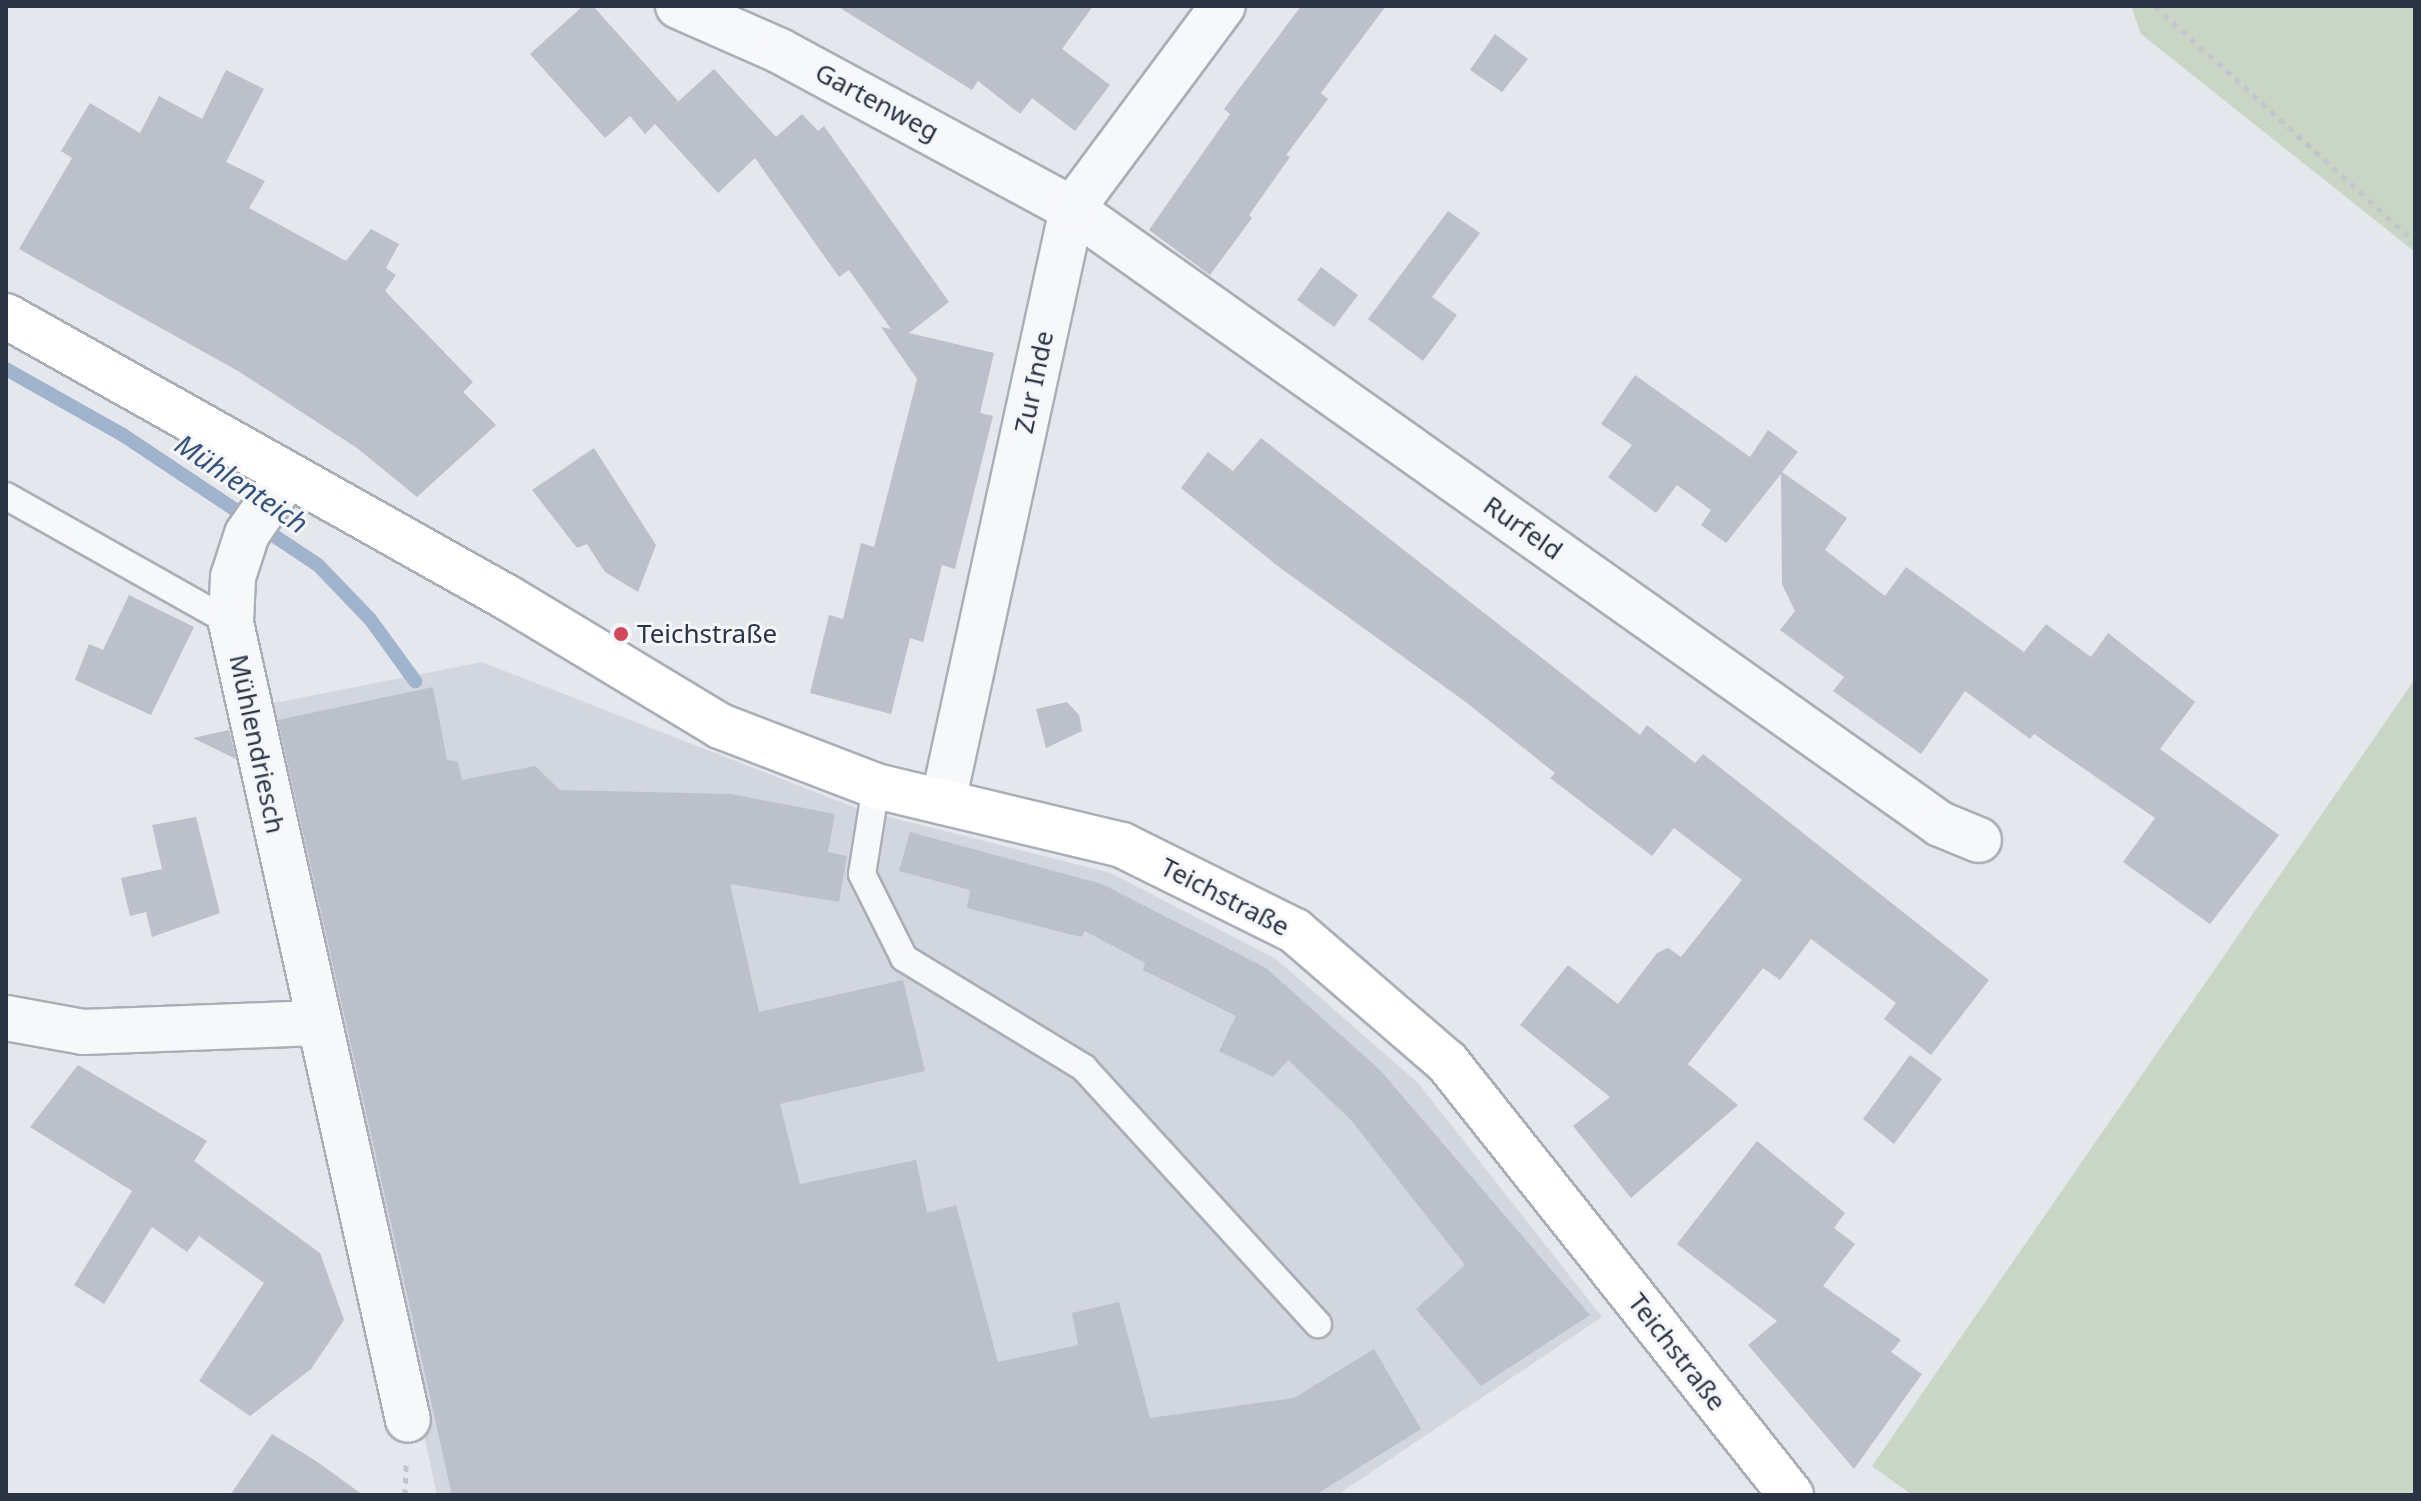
<!DOCTYPE html>
<meta charset="utf-8">
<style>
body{margin:0}
#map{position:relative;width:2421px;height:1501px;overflow:hidden;background:#e4e7ec;font-family:"Noto Sans",sans-serif}
div>[style]{position:absolute}
.built>*{inset:0;background:#d2d6de}
.green>*{inset:0;background:#c9d6c5}
.stream>*{height:14px;margin:-7px;padding:0 7px;transform-origin:7px;border-radius:7px;background:#9fb4cc}
.building>*{inset:0;background:#bbc0ca}
.path>*{height:5px;margin-top:-2.5px;transform-origin:0;background:repeating-linear-gradient(90deg,#c2c5cb 0 6px,transparent 0 12px)}
.roads{filter:drop-shadow(2px 0 #a9aeb7) drop-shadow(-2px 0 #a9aeb7) drop-shadow(0 2px #a9aeb7) drop-shadow(0 -2px #a9aeb7)}
.lane>*{height:26px;margin:-13px;padding:0 13px;transform-origin:13px;border-radius:13px;background:#f7f8fa}
.street>*{height:44px;margin:-22px;padding:0 22px;transform-origin:22px;border-radius:22px;background:#f7f8fa}
.secondary>*{height:44px;margin:-22px;padding:0 22px;transform-origin:22px;border-radius:22px;background:#fff}
.dots>*{width:22px;height:22px;translate:-50% -50%;box-sizing:border-box;border:4px solid #f4f6f9;border-radius:50%}
span{translate:-50% -50%;white-space:nowrap;text-align:center;line-height:1.15;-webkit-text-stroke:6px #f4f6f9;paint-order:stroke}
.street-label{font-size:26px;color:#2b3445}
.poi-label{font-size:26px;color:#2b3445}
.left{translate:0 -50%;text-align:left}
.water-label{font-size:28px;color:#34527a;font-style:italic}
.frame{position:absolute;inset:0;border:8px solid #2b3445;pointer-events:none}
</style>
<div id="map">
<div class="built">
<div style="clip-path:polygon(482px 662px,861px 810px,1111px 873px,1276px 959px,1418px 1083px,1602px 1317px,1337px 1495px,437px 1495px,264px 705px)"></div>
</div>
<div class="green">
<div style="clip-path:polygon(2131px 6px,2415px 6px,2415px 252px,2141px 34px)"></div>
<div style="clip-path:polygon(2415px 679px,2415px 1495px,1912px 1495px,1872px 1466px)"></div>
</div>
<div class="stream">
<div style="left:6px;top:369px;width:134px;rotate:29.4deg"></div>
<div style="left:123px;top:435px;width:234px;rotate:33.7deg"></div>
<div style="left:318px;top:565px;width:75px;rotate:46.1deg"></div>
<div style="left:370px;top:619px;width:77px;rotate:54deg"></div>
</div>
<div class="building">
<div style="clip-path:polygon(583px 6px,593px 6px,678px 101px,671px 108px,714px 69px,776px 137px,802px 114px,818px 131px,824px 126px,949px 302px,909px 333px,994px 353px,980px 413px,993px 416px,955px 569px,942px 565px,923px 642px,910px 638px,891px 714px,810px 693px,829px 615px,843px 619px,861px 543px,874px 547px,917px 379px,881px 327px,891px 329px,849px 270px,839px 277px,755px 158px,718px 193px,655px 124px,645px 134px,630px 116px,605px 138px,530px 54px)"></div>
<div style="clip-path:polygon(837px 6px,1093px 6px,1062px 49px,1110px 85px,1075px 131px,1032px 98px,1020px 114px,978px 81px,972px 90px)"></div>
<div style="clip-path:polygon(1301px 6px,1386px 6px,1321px 93px,1328px 99px,1286px 155px,1290px 157px,1249px 215px,1252px 218px,1210px 275px,1149px 230px,1230px 114px,1224px 109px)"></div>
<div style="clip-path:polygon(1495px 34px,1528px 59px,1502px 92px,1470px 70px)"></div>
<div style="clip-path:polygon(226px 70px,264px 89px,226px 162px,265px 181px,249px 208px,346px 261px,371px 229px,399px 244px,386px 268px,396px 275px,385px 291px,473px 382px,463px 392px,496px 425px,417px 497px,357px 448px,238px 371px,19px 249px,72px 158px,61px 151px,90px 103px,140px 133px,159px 96px,202px 119px)"></div>
<div style="clip-path:polygon(1448px 211px,1480px 233px,1432px 297px,1457px 315px,1423px 361px,1368px 319px)"></div>
<div style="clip-path:polygon(1321px 267px,1358px 295px,1334px 327px,1297px 300px)"></div>
<div style="clip-path:polygon(1635px 375px,1750px 457px,1768px 430px,1798px 452px,1782px 472px,1847px 518px,1825px 550px,1885px 596px,1906px 567px,2024px 652px,2046px 624px,2091px 657px,2108px 633px,2195px 702px,2160px 749px,2279px 835px,2210px 924px,2123px 862px,2155px 818px,2034px 734px,2030px 739px,1965px 691px,1921px 754px,1833px 691px,1844px 677px,1780px 630px,1795px 611px,1782px 584px,1781px 474px,1726px 543px,1701px 525px,1711px 510px,1677px 485px,1656px 513px,1608px 477px,1632px 445px,1601px 424px)"></div>
<div style="clip-path:polygon(1261px 438px,1640px 735px,1647px 725px,1695px 763px,1703px 754px,1989px 980px,1931px 1055px,1884px 1019px,1896px 1003px,1811px 939px,1780px 980px,1763px 968px,1688px 1064px,1738px 1105px,1631px 1198px,1573px 1126px,1610px 1097px,1520px 1025px,1568px 965px,1618px 1004px,1657px 953px,1668px 948px,1681px 957px,1742px 880px,1674px 828px,1652px 856px,1550px 778px,1555px 773px,1467px 703px,1279px 567px,1181px 488px,1208px 452px,1233px 471px)"></div>
<div style="clip-path:polygon(594px 448px,656px 545px,638px 592px,605px 572px,587px 544px,577px 548px,532px 490px)"></div>
<div style="clip-path:polygon(129px 595px,194px 627px,151px 715px,75px 680px,89px 644px,103px 650px)"></div>
<div style="clip-path:polygon(433px 687px,447px 760px,458px 762px,462px 780px,535px 766px,560px 790px,731px 794px,835px 814px,828px 852px,847px 856px,839px 902px,730px 884px,759px 1012px,903px 980px,925px 1071px,780px 1104px,800px 1184px,916px 1160px,927px 1213px,956px 1205px,998px 1362px,1078px 1345px,1072px 1313px,1119px 1302px,1150px 1418px,1294px 1398px,1374px 1349px,1421px 1429px,1315px 1495px,452px 1495px,278px 720px)"></div>
<div style="clip-path:polygon(1067px 702px,1079px 715px,1082px 731px,1046px 748px,1036px 709px)"></div>
<div style="clip-path:polygon(229px 730px,236px 759px,193px 738px)"></div>
<div style="clip-path:polygon(196px 817px,220px 913px,152px 937px,146px 912px,130px 916px,121px 878px,162px 869px,152px 825px)"></div>
<div style="clip-path:polygon(910px 832px,1102px 884px,1266px 968px,1380px 1070px,1590px 1315px,1481px 1386px,1416px 1309px,1465px 1265px,1351px 1120px,1288px 1060px,1273px 1077px,1219px 1051px,1236px 1016px,1143px 970px,1145px 963px,1085px 931px,1081px 937px,967px 908px,970px 890px,899px 871px)"></div>
<div style="clip-path:polygon(1910px 1055px,1942px 1079px,1894px 1144px,1863px 1119px)"></div>
<div style="clip-path:polygon(78px 1065px,207px 1141px,194px 1161px,320px 1253px,344px 1320px,311px 1369px,250px 1416px,199px 1381px,264px 1283px,199px 1236px,187px 1252px,152px 1227px,104px 1304px,74px 1285px,132px 1191px,30px 1127px)"></div>
<div style="clip-path:polygon(1757px 1141px,1845px 1213px,1834px 1228px,1855px 1244px,1823px 1286px,1901px 1340px,1891px 1352px,1922px 1374px,1854px 1469px,1748px 1345px,1777px 1321px,1677px 1244px)"></div>
<div style="clip-path:polygon(272px 1434px,316px 1461px,363px 1495px,230px 1495px)"></div>
</div>
<div class="path">
<div style="left:2155px;top:6px;width:351px;rotate:42.2deg"></div>
<div style="left:405px;top:1495px;width:31px;rotate:-88deg"></div>
</div>
<div class="roads">
<div class="lane">
<div style="left:6px;top:496px;width:258px;rotate:29.4deg"></div>
<div style="left:876px;top:786px;width:89px;rotate:99deg"></div>
<div style="left:862px;top:874px;width:94px;rotate:63.4deg"></div>
<div style="left:904px;top:958px;width:211px;rotate:31.4deg"></div>
<div style="left:1084px;top:1068px;width:347px;rotate:47.6deg"></div>
</div>
<div class="street">
<div style="left:678px;top:6px;width:111px;rotate:23.8deg"></div>
<div style="left:780px;top:51px;width:332px;rotate:28.4deg"></div>
<div style="left:1072px;top:209px;width:1064px;rotate:35.32deg"></div>
<div style="left:1940px;top:824px;width:42px;rotate:22.3deg"></div>
<div style="left:287px;top:476px;width:70px;rotate:124.6deg"></div>
<div style="left:247px;top:534px;width:45px;rotate:108deg"></div>
<div style="left:233px;top:577px;width:46px;rotate:92.5deg"></div>
<div style="left:231px;top:623px;width:816px;rotate:77.48deg"></div>
<div style="left:943px;top:802px;width:607px;rotate:-77.73deg"></div>
<div style="left:1072px;top:209px;width:253px;rotate:-53.4deg"></div>
<div style="left:6px;top:1018px;width:78px;rotate:10.3deg"></div>
<div style="left:83px;top:1032px;width:235px;rotate:-2.2deg"></div>
</div>
<div class="secondary">
<div style="left:6px;top:316px;width:576px;rotate:29.33deg"></div>
<div style="left:508px;top:598px;width:248px;rotate:31.1deg"></div>
<div style="left:720px;top:726px;width:167px;rotate:21deg"></div>
<div style="left:876px;top:786px;width:253px;rotate:13.5deg"></div>
<div style="left:1122px;top:845px;width:193px;rotate:26.4deg"></div>
<div style="left:1295px;top:931px;width:201px;rotate:40.8deg"></div>
<div style="left:1447px;top:1062px;width:553px;rotate:51.53deg"></div>
</div>
</div>
<div class="dots">
<div style="left:621px;top:634px;background:#d1495b"></div>
</div>
<div class="street-label">
<span style="left:877px;top:102px;rotate:28deg">Gartenweg</span>
<span style="left:1034px;top:382px;rotate:-78deg">Zur Inde</span>
<span style="left:1523px;top:528px;rotate:35deg">Rurfeld</span>
<span style="left:257px;top:744px;rotate:78deg">Mühlendriesch</span>
<span style="left:1225px;top:897px;rotate:27deg">Teichstraße</span>
<span style="left:1677px;top:1352px;rotate:52deg">Teichstraße</span>
</div>
<div class="poi-label">
<span class="left" style="left:637px;top:634px">Teichstraße</span>
</div>
<div class="water-label">
<span style="left:242px;top:483px;rotate:34deg">Mühlenteich</span>
</div>
<div class="frame"></div>
</div>
